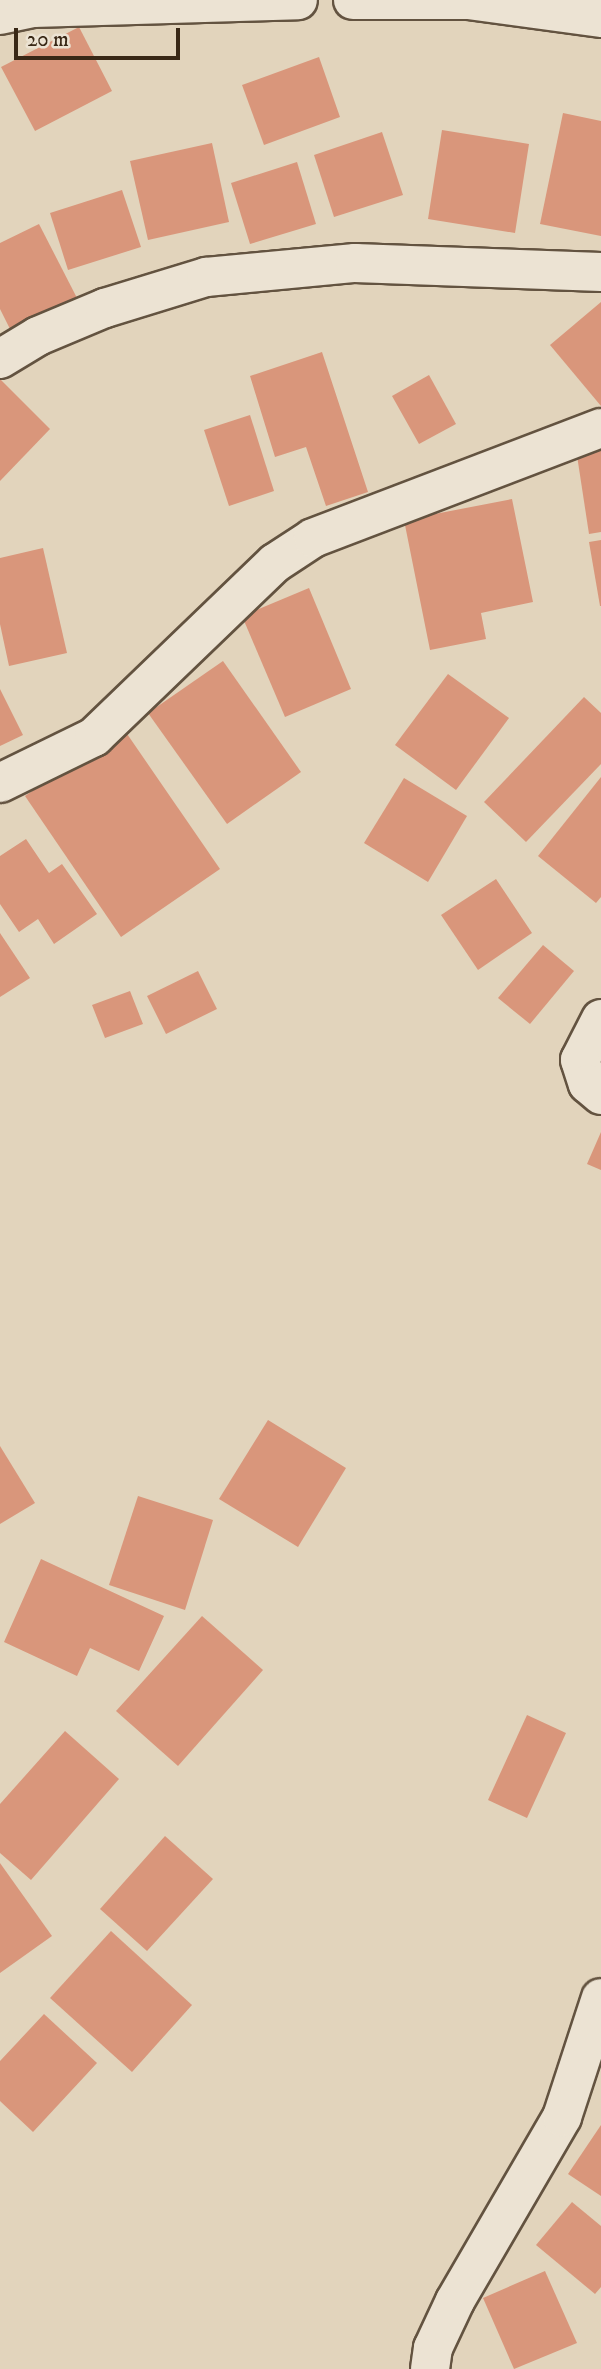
<!DOCTYPE html>
<style>
body{margin:0}
#map{position:relative;width:601px;height:2369px;overflow:hidden;background:#e2d4bc;font-family:"IM FELL DW Pica",serif}
div>[style]{position:absolute}
.building>*{inset:0;background:#d9967b}
.roads{filter:drop-shadow(2px 0 #635340) drop-shadow(-2px 0 #635340) drop-shadow(0 2px #635340) drop-shadow(0 -2px #635340)}
.minor>*{height:38px;margin:-19px;padding:0 19px;transform-origin:19px;border-radius:19px;background:#ece3d3}
span{translate:-50% -50%;white-space:nowrap;text-align:center;line-height:1.15;-webkit-text-stroke:5px #ece3d3;paint-order:stroke}
.scale{position:absolute;left:14px;top:28px;width:166px;height:32px;box-sizing:border-box;border:4px solid #392816;border-top:0;padding-left:9px;font-size:21px;line-height:24px;white-space:nowrap;color:#392816;-webkit-text-stroke:5px #ece3d3;paint-order:stroke}
</style>
<div id="map">
<div class="building">
<div style="clip-path:polygon(79px 27px,112px 91px,35px 131px,1px 67px)"></div>
<div style="clip-path:polygon(319px 57px,340px 117px,264px 145px,242px 85px)"></div>
<div style="clip-path:polygon(563px 113px,601px 121px,601px 236px,540px 224px)"></div>
<div style="clip-path:polygon(442px 130px,529px 144px,515px 233px,428px 219px)"></div>
<div style="clip-path:polygon(382px 132px,403px 195px,334px 217px,314px 155px)"></div>
<div style="clip-path:polygon(212px 143px,229px 222px,148px 240px,130px 161px)"></div>
<div style="clip-path:polygon(297px 162px,316px 224px,250px 244px,231px 183px)"></div>
<div style="clip-path:polygon(122px 190px,141px 247px,68px 270px,50px 213px)"></div>
<div style="clip-path:polygon(39px 224px,77px 298px,11px 331px,0 309px,0 243px)"></div>
<div style="clip-path:polygon(601px 302px,601px 406px,550px 345px)"></div>
<div style="clip-path:polygon(322px 352px,368px 492px,326px 506px,306px 447px,275px 457px,250px 376px)"></div>
<div style="clip-path:polygon(429px 375px,456px 424px,419px 444px,392px 396px)"></div>
<div style="clip-path:polygon(0 379px,50px 429px,0 481px)"></div>
<div style="clip-path:polygon(250px 415px,274px 491px,229px 506px,204px 430px)"></div>
<div style="clip-path:polygon(601px 445px,601px 532px,589px 534px,576px 449px)"></div>
<div style="clip-path:polygon(512px 499px,533px 602px,481px 613px,486px 639px,430px 650px,404px 520px)"></div>
<div style="clip-path:polygon(601px 540px,601px 606px,600px 606px,589px 542px)"></div>
<div style="clip-path:polygon(43px 548px,67px 653px,9px 666px,0 624px,0 558px)"></div>
<div style="clip-path:polygon(309px 588px,351px 689px,285px 717px,242px 616px)"></div>
<div style="clip-path:polygon(223px 661px,301px 772px,227px 824px,148px 713px)"></div>
<div style="clip-path:polygon(448px 674px,509px 718px,456px 790px,395px 745px)"></div>
<div style="clip-path:polygon(0 689px,23px 735px,0 746px)"></div>
<div style="clip-path:polygon(584px 697px,601px 713px,601px 764px,526px 842px,484px 802px)"></div>
<div style="clip-path:polygon(123px 728px,220px 869px,121px 937px,25px 796px)"></div>
<div style="clip-path:polygon(601px 777px,601px 897px,596px 903px,538px 856px)"></div>
<div style="clip-path:polygon(404px 778px,467px 816px,428px 882px,364px 843px)"></div>
<div style="clip-path:polygon(26px 839px,49px 873px,62px 864px,97px 914px,54px 944px,38px 919px,19px 932px,0 904px,0 856px)"></div>
<div style="clip-path:polygon(496px 879px,532px 933px,478px 970px,441px 915px)"></div>
<div style="clip-path:polygon(0 933px,30px 978px,0 997px)"></div>
<div style="clip-path:polygon(543px 945px,574px 971px,530px 1024px,498px 998px)"></div>
<div style="clip-path:polygon(198px 971px,217px 1009px,166px 1034px,147px 996px)"></div>
<div style="clip-path:polygon(130px 991px,143px 1024px,105px 1038px,92px 1005px)"></div>
<div style="clip-path:polygon(601px 1132px,601px 1170px,587px 1164px)"></div>
<div style="clip-path:polygon(268px 1420px,346px 1468px,298px 1547px,219px 1499px)"></div>
<div style="clip-path:polygon(0 1446px,35px 1503px,0 1524px)"></div>
<div style="clip-path:polygon(138px 1496px,213px 1520px,185px 1610px,109px 1585px)"></div>
<div style="clip-path:polygon(41px 1559px,164px 1616px,139px 1671px,90px 1648px,77px 1676px,4px 1642px)"></div>
<div style="clip-path:polygon(202px 1616px,263px 1670px,178px 1766px,116px 1711px)"></div>
<div style="clip-path:polygon(527px 1715px,566px 1733px,527px 1818px,488px 1800px)"></div>
<div style="clip-path:polygon(65px 1731px,119px 1779px,31px 1880px,0 1853px,0 1804px)"></div>
<div style="clip-path:polygon(165px 1836px,213px 1879px,147px 1951px,100px 1909px)"></div>
<div style="clip-path:polygon(0 1863px,52px 1936px,0 1973px)"></div>
<div style="clip-path:polygon(111px 1931px,192px 2005px,132px 2072px,50px 1998px)"></div>
<div style="clip-path:polygon(44px 2014px,97px 2063px,33px 2132px,0 2101px,0 2061px)"></div>
<div style="clip-path:polygon(601px 2125px,601px 2196px,568px 2174px)"></div>
<div style="clip-path:polygon(572px 2202px,601px 2226px,601px 2287px,595px 2294px,536px 2245px)"></div>
<div style="clip-path:polygon(545px 2271px,577px 2343px,514px 2369px,483px 2298px)"></div>
</div>
<div class="roads">
<div class="minor">
<div style="left:353px;top:0;width:115px"></div>
<div style="left:468px;top:0;width:134px;rotate:7.7deg"></div>
<div style="left:0;top:15px;width:34px;rotate:-12deg"></div>
<div style="left:33px;top:8px;width:265px;rotate:-1.7deg"></div>
<div style="left:0;top:359px;width:44px;rotate:-31.2deg"></div>
<div style="left:38px;top:336px;width:73px;rotate:-22.7deg"></div>
<div style="left:105px;top:308px;width:106px;rotate:-17.1deg"></div>
<div style="left:206px;top:277px;width:150px;rotate:-5.4deg"></div>
<div style="left:355px;top:263px;width:246px;rotate:2.1deg"></div>
<div style="left:0;top:783px;width:105px;rotate:-26.1deg"></div>
<div style="left:94px;top:737px;width:251px;rotate:-43.9deg"></div>
<div style="left:275px;top:563px;width:45px;rotate:-33.3deg"></div>
<div style="left:313px;top:538px;width:308px;rotate:-20.9deg"></div>
<div style="left:601px;top:1019px;width:46px;rotate:117.1deg"></div>
<div style="left:580px;top:1060px;width:25px;rotate:72deg"></div>
<div style="left:588px;top:1084px;width:17px;rotate:40deg"></div>
<div style="left:430px;top:2369px;width:21px;rotate:-82deg"></div>
<div style="left:433px;top:2348px;width:52px;rotate:-64.9deg"></div>
<div style="left:455px;top:2301px;width:213px;rotate:-59.8deg"></div>
<div style="left:562px;top:2117px;width:125px;rotate:-71.9deg"></div>
</div>
</div>
<div class="scale">20 m</div>
</div>
